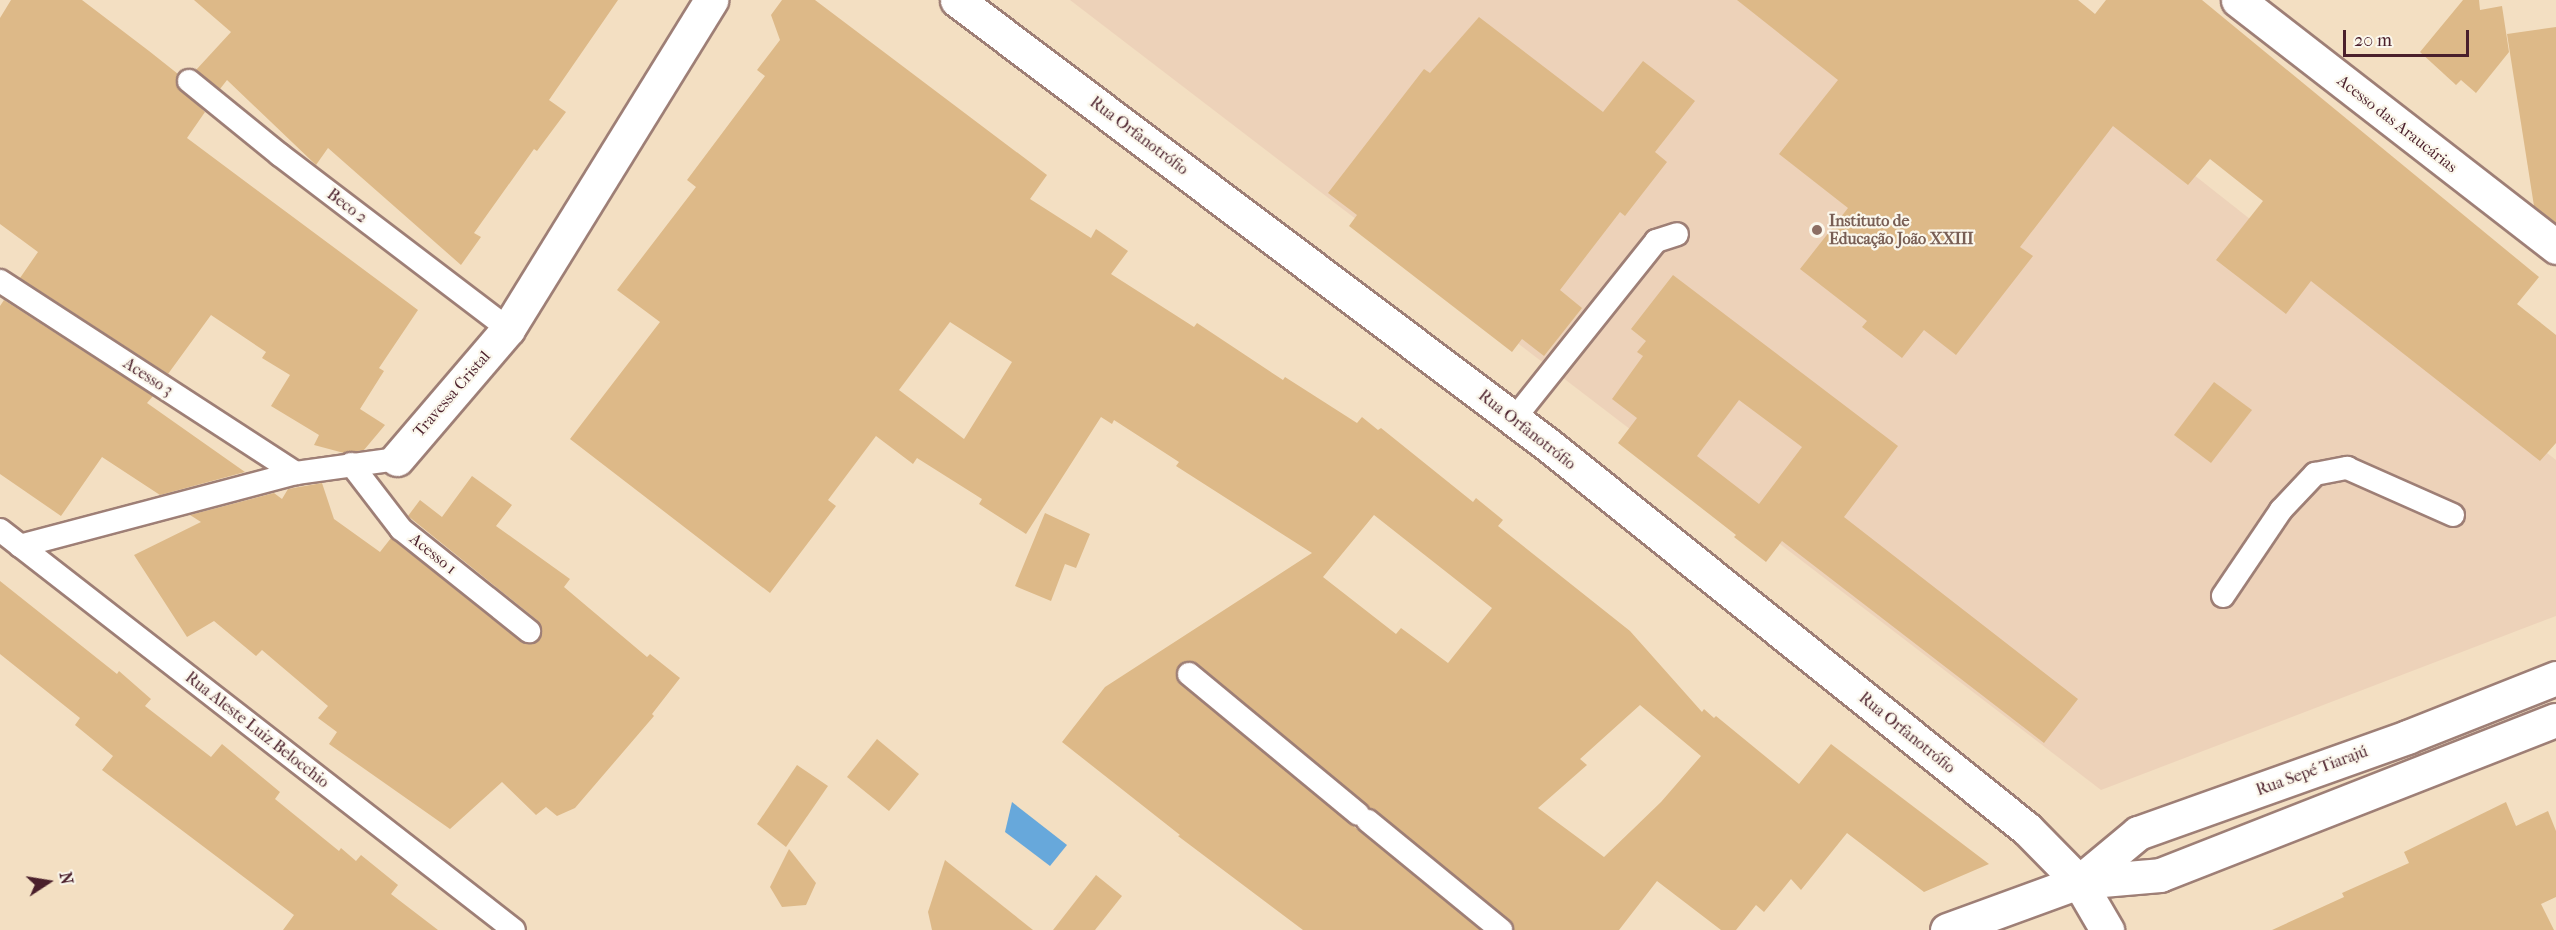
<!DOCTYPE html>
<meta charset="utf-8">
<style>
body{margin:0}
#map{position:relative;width:2556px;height:930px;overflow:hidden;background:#f3dfc2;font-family:"IM FELL French Canon",serif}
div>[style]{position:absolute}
.built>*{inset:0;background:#edd2b9}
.water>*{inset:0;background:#67a8db}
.building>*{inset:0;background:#ddb988}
.roads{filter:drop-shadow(2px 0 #9e7f76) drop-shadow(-2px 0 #9e7f76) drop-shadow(0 2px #9e7f76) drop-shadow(0 -2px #9e7f76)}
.service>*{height:22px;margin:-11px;padding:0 11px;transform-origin:11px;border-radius:11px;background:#fff}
.minor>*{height:33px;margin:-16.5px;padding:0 16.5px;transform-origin:16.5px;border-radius:16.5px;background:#fff}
.tertiary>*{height:33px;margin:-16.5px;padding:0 16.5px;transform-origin:16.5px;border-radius:16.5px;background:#fff}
.dots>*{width:16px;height:16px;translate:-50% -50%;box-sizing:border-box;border:3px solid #fbf7ec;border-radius:50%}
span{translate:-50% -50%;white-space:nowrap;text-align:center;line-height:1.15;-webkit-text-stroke:4.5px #fbf7ec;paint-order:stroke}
.street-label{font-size:16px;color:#4a1f2b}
.education-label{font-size:16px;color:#785e54;font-weight:700}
.left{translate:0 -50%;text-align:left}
.north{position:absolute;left:18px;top:852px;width:60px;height:60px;-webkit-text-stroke:4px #fbf7ec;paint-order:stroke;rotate:78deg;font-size:16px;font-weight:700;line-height:24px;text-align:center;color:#4a1f2b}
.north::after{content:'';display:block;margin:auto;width:21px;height:27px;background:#4a1f2b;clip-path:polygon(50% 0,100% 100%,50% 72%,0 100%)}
.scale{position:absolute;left:2343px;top:30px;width:126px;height:27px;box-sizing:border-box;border:3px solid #4a1f2b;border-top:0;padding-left:8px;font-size:18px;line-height:21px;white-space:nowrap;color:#4a1f2b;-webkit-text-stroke:4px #fbf7ec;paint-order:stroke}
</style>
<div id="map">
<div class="built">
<div style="clip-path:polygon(1070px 0,1972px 0,2556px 460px,2556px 616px,2101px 790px)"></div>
</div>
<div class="water">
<div style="clip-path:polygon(1012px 802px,1067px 845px,1050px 866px,1005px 832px)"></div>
</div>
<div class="building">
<div style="clip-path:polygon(11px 0,82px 0,149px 51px,178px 74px,177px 86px,205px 112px,187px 138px,418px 310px,379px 368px,384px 371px,360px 409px,385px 425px,364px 450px,344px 453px,314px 445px,319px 435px,271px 406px,290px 375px,262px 358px,266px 352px,211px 315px,168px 374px,20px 278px,38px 252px,0 224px,0 18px)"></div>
<div style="clip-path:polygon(194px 0,618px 0,549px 100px,566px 112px,537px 151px,534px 149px,474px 233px,481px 237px,461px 265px,328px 148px,316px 165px,227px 80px,220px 89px,196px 70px,231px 32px)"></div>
<div style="clip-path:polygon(evenodd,782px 0,815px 0,1047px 175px,1030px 199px,1091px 238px,1096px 229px,1128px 251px,1111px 274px,1194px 327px,1197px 323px,1283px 380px,1285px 377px,1357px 423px,1362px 417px,1378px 430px,1381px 428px,1473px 502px,1476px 498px,1503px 520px,1498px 526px,1630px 631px,1702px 712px,1704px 709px,1714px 718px,1716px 716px,1799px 784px,1831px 744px,1989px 864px,1924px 892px,1847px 833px,1801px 890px,1791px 879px,1764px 912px,1756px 905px,1736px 930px,1721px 930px,1657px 881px,1619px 930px,1514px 930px,1510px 920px,1370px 808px,1198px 664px,1184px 662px,1176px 672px,1180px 684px,1480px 930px,1303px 930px,1178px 836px,1180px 835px,1062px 742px,1105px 687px,1312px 553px,1176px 466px,1179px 462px,1114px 420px,1112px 424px,1101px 417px,1026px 534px,979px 504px,982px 499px,917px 458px,913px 464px,876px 436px,828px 500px,836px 506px,770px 593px,570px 439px,660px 322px,617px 290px,696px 187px,687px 180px,765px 76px,757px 70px,780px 40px,771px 15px,782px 0,950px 322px,1012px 362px,964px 439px,899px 390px,950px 322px,782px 0,1374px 515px,1492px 608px,1448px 663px,1401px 628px,1396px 634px,1323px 577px,1374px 515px,782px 0,1640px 705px,1701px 756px,1661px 802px,1604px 857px,1538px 808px,1587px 765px,1580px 759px,1640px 705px)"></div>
<div style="clip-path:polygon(1737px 0,2078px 0,2095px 14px,2106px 0,2202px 0,2539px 277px,2517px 304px,2556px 335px,2556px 443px,2540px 461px,2311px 281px,2286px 314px,2216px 260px,2263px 201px,2210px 159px,2188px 185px,2113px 126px,2020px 247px,2033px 256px,1956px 355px,1924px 330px,1902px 358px,1862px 327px,1867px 321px,1800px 269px,1848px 208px,1779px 154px,1838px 80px)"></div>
<div style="clip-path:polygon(2463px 0,2479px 0,2480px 10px,2502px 6px,2509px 52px,2476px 93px,2461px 80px,2456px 85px,2420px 52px)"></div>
<div style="clip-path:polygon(1479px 17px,1603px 112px,1643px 61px,1695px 101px,1655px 152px,1667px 162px,1625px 216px,1620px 212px,1560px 290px,1582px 308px,1544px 356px,1522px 339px,1512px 352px,1349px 226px,1357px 215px,1328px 193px,1424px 69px,1430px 73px)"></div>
<div style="clip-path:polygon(2556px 27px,2556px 223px,2534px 206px,2507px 34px)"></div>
<div style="clip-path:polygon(evenodd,1673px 275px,1898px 446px,1844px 517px,2078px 699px,2044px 743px,1782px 541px,1766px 562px,1734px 537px,1736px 535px,1618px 443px,1637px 418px,1612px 399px,1643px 356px,1637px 352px,1646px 341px,1631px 329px,1673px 275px,1739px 400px,1802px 447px,1759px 504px,1697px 456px,1739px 400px)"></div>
<div style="clip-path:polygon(4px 300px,153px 396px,147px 403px,245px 472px,160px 495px,102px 457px,61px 516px,0 474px,0 306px)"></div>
<div style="clip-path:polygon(2214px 382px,2252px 410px,2211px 463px,2174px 435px)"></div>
<div style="clip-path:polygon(472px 476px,512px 505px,496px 526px,570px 579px,564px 587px,647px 657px,650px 654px,680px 678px,652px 714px,654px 716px,575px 808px,557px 816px,546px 807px,536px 815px,502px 782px,450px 829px,329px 744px,337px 732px,318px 718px,328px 706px,262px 650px,256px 656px,214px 621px,187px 637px,134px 555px,201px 522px,190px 515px,274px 493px,282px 499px,288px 489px,322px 483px,334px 519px,380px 552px,391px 538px,521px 642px,533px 644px,542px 634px,537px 620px,408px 516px,420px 500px,442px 517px)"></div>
<div style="clip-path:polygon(1045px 513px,1090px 534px,1076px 568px,1065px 564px,1051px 601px,1015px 586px)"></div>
<div style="clip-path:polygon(0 581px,117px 674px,119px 671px,151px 699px,145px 706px,211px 757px,222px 744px,280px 792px,275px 799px,339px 851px,341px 848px,356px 861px,361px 855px,398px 885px,391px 894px,438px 930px,283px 930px,294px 915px,102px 770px,113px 756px,75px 725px,80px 718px,0 654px)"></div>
<div style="clip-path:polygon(877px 739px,919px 774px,889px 811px,847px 777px)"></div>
<div style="clip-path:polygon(797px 765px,828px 786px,786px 847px,757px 824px)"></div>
<div style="clip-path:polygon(2506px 802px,2516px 826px,2548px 811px,2556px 831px,2556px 897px,2541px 904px,2554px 930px,2272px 930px,2344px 897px,2342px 893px,2409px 863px,2404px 852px)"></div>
<div style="clip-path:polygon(789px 849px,816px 883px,806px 905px,782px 907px,770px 887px)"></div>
<div style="clip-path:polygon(945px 860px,1033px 930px,932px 930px,928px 912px)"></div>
<div style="clip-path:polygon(1096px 875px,1122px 896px,1095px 930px,1053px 930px)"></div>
</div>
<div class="roads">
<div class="service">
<div style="left:189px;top:81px;width:117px;rotate:39.1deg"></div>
<div style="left:280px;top:155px;width:287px;rotate:37.3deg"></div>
<div style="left:0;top:281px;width:353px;rotate:33deg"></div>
<div style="left:1514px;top:419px;width:228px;rotate:-51.4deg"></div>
<div style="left:1656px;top:241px;width:22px;rotate:-18deg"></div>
<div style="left:351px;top:464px;width:82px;rotate:52.4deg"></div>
<div style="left:401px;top:529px;width:164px;rotate:38.6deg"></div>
<div style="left:0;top:530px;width:651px;rotate:37.89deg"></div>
<div style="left:20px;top:546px;width:285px;rotate:-14.8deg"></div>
<div style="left:296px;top:473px;width:102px;rotate:-7.9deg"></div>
<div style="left:2223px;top:596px;width:104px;rotate:-56deg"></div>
<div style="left:2281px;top:510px;width:50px;rotate:-46.6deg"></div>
<div style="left:2315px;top:474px;width:33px;rotate:-11deg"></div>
<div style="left:2347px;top:468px;width:116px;rotate:23.9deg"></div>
<div style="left:1189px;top:674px;width:219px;rotate:39.6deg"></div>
<div style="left:1368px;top:821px;width:172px;rotate:39.3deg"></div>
</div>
<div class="minor">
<div style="left:2238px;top:0;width:403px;rotate:37.8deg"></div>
<div style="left:397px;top:459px;width:171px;rotate:-49.5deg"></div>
<div style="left:508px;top:329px;width:387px;rotate:-58.3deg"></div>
<div style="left:2079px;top:882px;width:56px;rotate:59.7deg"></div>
</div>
<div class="tertiary">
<div style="left:957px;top:0;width:738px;rotate:36.96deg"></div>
<div style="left:1547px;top:444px;width:615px;rotate:38.73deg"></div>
<div style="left:2027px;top:829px;width:74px;rotate:45.5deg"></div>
<div style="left:2079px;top:882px;width:77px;rotate:-39.7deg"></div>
<div style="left:2138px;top:833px;width:286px;rotate:-19.6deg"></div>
<div style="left:2407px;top:737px;width:160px;rotate:-21.6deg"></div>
<div style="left:1947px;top:930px;width:140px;rotate:-20deg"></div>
<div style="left:2079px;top:882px;width:81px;rotate:-4.9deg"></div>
<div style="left:2160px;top:875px;width:425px;rotate:-21.4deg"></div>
</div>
</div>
<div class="dots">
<div style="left:1817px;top:230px;background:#8d6e63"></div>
</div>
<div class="street-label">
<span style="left:2397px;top:124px;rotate:38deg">Acesso das Araucárias</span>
<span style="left:1139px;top:136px;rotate:37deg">Rua Orfanotrófio</span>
<span style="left:347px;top:206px;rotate:37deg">Beco 2</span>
<span style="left:148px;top:377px;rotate:33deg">Acesso 3</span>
<span style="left:452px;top:394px;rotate:-49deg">Travessa Cristal</span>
<span style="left:1527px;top:430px;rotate:38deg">Rua Orfanotrófio</span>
<span style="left:433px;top:554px;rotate:39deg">Acesso 1</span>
<span style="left:257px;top:730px;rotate:38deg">Rua Aleste Luiz Belocchio</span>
<span style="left:1907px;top:733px;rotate:39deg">Rua Orfanotrófio</span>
<span style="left:2312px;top:771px;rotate:-20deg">Rua Sepé Tiarajú</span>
</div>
<div class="education-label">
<span class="left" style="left:1829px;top:230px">Instituto de<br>Educação João XXIII</span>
</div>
<div class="north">N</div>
<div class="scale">20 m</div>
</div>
